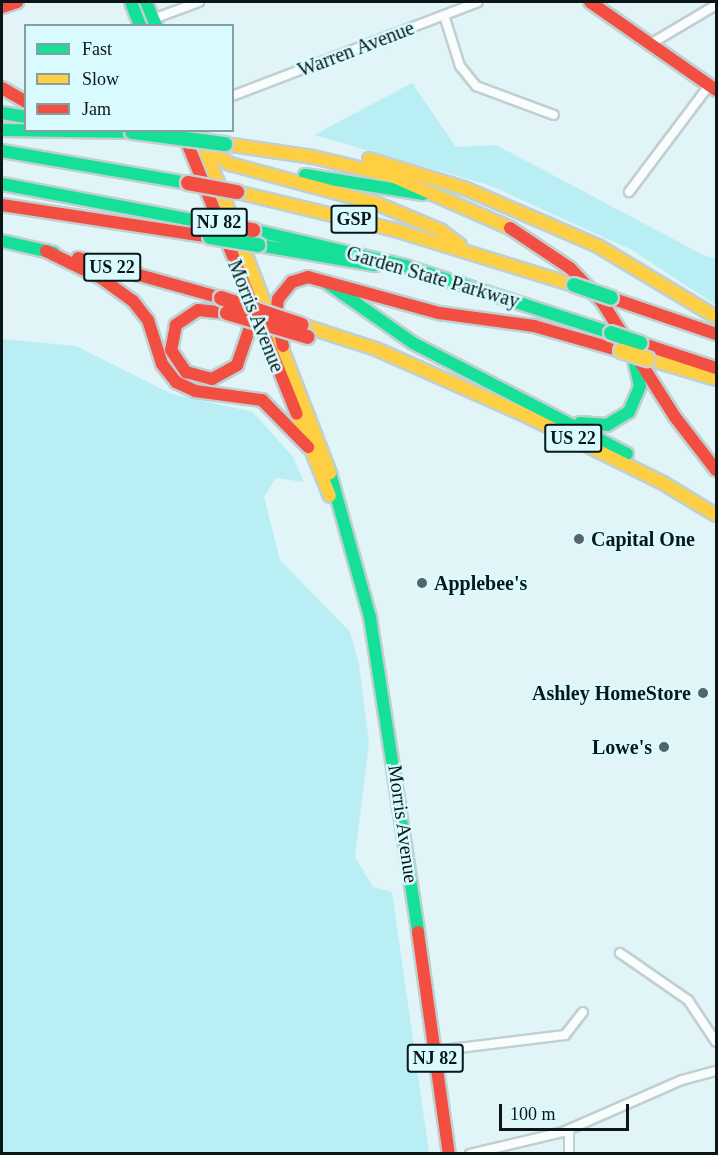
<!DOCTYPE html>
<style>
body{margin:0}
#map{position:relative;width:718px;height:1155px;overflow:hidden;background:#e1f4f7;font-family:"Times New Roman",serif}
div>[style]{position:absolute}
.green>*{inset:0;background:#baeef5}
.roads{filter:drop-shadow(2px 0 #c0d0d1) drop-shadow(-2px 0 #c0d0d1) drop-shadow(0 2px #c0d0d1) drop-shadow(0 -2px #c0d0d1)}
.street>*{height:8px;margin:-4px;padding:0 4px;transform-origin:4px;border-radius:4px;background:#fafdfe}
.fast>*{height:12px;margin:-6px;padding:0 6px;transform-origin:6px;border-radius:6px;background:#16e098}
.slow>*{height:12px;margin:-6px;padding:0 6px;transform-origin:6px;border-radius:6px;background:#ffcf43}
.jam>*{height:12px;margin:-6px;padding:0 6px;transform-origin:6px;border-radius:6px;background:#f24e42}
.bridges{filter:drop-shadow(2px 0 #c8d1d2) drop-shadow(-2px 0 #c8d1d2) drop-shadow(0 2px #c8d1d2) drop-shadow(0 -2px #c8d1d2)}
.fast-bridge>*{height:14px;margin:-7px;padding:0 7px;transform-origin:7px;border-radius:7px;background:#16e098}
.slow-bridge>*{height:14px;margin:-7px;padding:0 7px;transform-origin:7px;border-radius:7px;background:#ffcf43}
.jam-bridge>*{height:14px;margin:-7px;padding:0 7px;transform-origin:7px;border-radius:7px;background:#f24e42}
.dots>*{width:16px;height:16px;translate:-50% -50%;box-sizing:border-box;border:3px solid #d9fbff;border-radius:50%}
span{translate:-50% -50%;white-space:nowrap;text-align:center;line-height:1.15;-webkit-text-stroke:5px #d9fbff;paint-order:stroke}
.shield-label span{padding:2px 4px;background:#d9fbff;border:2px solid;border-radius:4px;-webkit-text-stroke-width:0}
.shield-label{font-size:18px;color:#0a1617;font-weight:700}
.street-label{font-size:20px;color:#0a1617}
.poi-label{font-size:20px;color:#0a1617;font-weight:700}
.left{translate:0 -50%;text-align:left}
.right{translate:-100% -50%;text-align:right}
.frame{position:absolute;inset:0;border:3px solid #0a1617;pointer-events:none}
.legend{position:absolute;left:24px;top:24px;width:210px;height:108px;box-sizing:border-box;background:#d9fbff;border:2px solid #869fa2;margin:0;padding:8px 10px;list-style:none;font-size:18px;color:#0a1617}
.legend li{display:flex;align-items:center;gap:12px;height:30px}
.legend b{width:30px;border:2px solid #869fa2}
.scale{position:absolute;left:499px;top:1104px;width:130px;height:27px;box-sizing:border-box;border:3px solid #0a1617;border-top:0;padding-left:8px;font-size:18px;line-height:21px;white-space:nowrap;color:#0a1617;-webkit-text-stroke:4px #d9fbff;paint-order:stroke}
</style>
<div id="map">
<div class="green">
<div style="clip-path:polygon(412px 83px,456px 147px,496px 145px,705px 256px,716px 258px,716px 305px,632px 250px,489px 185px,314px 135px)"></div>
<div style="clip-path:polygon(2px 339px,76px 346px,172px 394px,253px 412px,293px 457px,304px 482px,276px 478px,264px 497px,280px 560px,350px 632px,359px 664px,369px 742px,355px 857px,373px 887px,392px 892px,429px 1153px,2px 1153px)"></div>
</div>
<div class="roads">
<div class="street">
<div style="left:444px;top:15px;width:53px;rotate:72.6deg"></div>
<div style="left:460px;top:66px;width:26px;rotate:51deg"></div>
<div style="left:476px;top:86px;width:83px;rotate:20.4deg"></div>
<div style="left:153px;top:19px;width:49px;rotate:-20.3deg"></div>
<div style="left:652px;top:43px;width:74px;rotate:-30.7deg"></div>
<div style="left:232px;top:96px;width:263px;rotate:-20.9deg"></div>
<div style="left:629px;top:192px;width:135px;rotate:-53.1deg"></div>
<div style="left:620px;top:953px;width:83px;rotate:34.7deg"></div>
<div style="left:688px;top:1000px;width:50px;rotate:56.3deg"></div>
<div style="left:434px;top:1051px;width:132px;rotate:-7deg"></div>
<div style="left:565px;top:1035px;width:29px;rotate:-52deg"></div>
<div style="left:569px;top:1130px;width:24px;rotate:90deg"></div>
<div style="left:470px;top:1154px;width:96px;rotate:-13.3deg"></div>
<div style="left:563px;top:1132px;width:130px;rotate:-23.6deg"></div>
<div style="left:682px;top:1080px;width:35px;rotate:-15deg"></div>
</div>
<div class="fast">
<div style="left:131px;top:2px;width:26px;rotate:69deg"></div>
<div style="left:146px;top:2px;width:26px;rotate:67deg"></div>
<div style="left:2px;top:113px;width:24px;rotate:9deg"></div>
<div style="left:2px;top:130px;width:130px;rotate:0.9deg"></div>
<div style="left:2px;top:151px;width:189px;rotate:9.8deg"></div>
<div style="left:305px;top:175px;width:120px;rotate:9.1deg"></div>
<div style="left:2px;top:184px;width:205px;rotate:10.7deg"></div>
<div style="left:253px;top:230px;width:156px;rotate:13.3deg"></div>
<div style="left:405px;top:266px;width:217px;rotate:18deg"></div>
<div style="left:2px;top:241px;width:53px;rotate:13deg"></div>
<div style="left:258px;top:245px;width:119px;rotate:9.7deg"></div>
<div style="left:326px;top:282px;width:106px;rotate:35deg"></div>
<div style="left:413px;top:343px;width:241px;rotate:27.4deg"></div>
<div style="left:580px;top:423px;width:27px;rotate:4deg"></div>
<div style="left:607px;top:425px;width:26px;rotate:-31deg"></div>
<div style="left:629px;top:412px;width:28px;rotate:-67deg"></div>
<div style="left:640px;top:386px;width:26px;rotate:-103deg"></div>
<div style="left:330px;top:473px;width:149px;rotate:74.5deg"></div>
<div style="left:370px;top:617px;width:319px;rotate:81.3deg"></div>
</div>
<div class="slow">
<div style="left:198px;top:132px;width:24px;rotate:55deg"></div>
<div style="left:212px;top:152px;width:22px;rotate:34deg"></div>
<div style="left:230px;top:164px;width:153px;rotate:15.1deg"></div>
<div style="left:378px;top:204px;width:67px;rotate:22.8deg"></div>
<div style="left:440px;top:230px;width:25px;rotate:37deg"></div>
<div style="left:203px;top:144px;width:353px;rotate:68.9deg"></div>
<div style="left:225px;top:144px;width:89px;rotate:8.4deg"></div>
<div style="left:313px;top:157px;width:81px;rotate:13.5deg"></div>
<div style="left:392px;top:176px;width:129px;rotate:23.8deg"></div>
<div style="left:369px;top:159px;width:99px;rotate:17deg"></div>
<div style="left:464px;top:188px;width:146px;rotate:23.4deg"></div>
<div style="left:598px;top:246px;width:138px;rotate:31deg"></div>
<div style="left:237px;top:192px;width:163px;rotate:13.5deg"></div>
<div style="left:395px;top:230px;width:187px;rotate:17.1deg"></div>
<div style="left:302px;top:325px;width:78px;rotate:18deg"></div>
<div style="left:376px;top:349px;width:161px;rotate:23.9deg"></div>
<div style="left:523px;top:414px;width:156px;rotate:26.2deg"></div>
<div style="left:663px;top:483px;width:62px;rotate:31.1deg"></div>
<div style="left:648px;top:359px;width:71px;rotate:16.4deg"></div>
<div style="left:297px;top:414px;width:88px;rotate:68.1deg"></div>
</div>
<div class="jam">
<div style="left:590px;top:2px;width:154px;rotate:34.9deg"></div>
<div style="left:2px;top:7px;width:16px;rotate:-18deg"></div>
<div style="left:2px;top:88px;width:28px;rotate:30deg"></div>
<div style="left:182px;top:130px;width:306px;rotate:68deg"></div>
<div style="left:2px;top:205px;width:210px;rotate:8.7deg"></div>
<div style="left:510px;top:228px;width:72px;rotate:33.7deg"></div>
<div style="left:570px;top:268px;width:47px;rotate:46.7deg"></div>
<div style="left:602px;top:302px;width:136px;rotate:57.6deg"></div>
<div style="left:675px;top:417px;width:67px;rotate:52.3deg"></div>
<div style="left:46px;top:251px;width:61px;rotate:26.1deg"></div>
<div style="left:101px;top:278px;width:39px;rotate:36deg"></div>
<div style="left:133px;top:301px;width:24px;rotate:52deg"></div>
<div style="left:148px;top:320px;width:46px;rotate:72.3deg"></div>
<div style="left:162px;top:364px;width:23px;rotate:52deg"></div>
<div style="left:176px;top:382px;width:21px;rotate:25deg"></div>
<div style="left:195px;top:391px;width:68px;rotate:7.7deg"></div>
<div style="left:262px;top:400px;width:66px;rotate:45.6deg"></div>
<div style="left:78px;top:258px;width:148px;rotate:15.6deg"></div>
<div style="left:611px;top:298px;width:111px;rotate:18.9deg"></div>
<div style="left:227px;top:313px;width:29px;rotate:-174deg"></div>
<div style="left:198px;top:310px;width:27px;rotate:146deg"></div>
<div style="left:176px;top:325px;width:25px;rotate:101deg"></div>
<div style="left:171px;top:350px;width:27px;rotate:56deg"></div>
<div style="left:186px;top:372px;width:27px;rotate:15deg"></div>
<div style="left:212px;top:379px;width:29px;rotate:-29deg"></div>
<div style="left:237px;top:365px;width:39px;rotate:-71deg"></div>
<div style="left:250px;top:328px;width:36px;rotate:-96deg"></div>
<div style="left:640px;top:343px;width:80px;rotate:18.2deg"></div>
<div style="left:283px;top:346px;width:32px;rotate:-103deg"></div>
<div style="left:276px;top:315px;width:16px;rotate:-83deg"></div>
<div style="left:278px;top:299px;width:22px;rotate:-51deg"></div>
<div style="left:292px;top:282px;width:17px;rotate:-17deg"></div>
<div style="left:308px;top:277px;width:136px;rotate:15.4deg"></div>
<div style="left:439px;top:313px;width:96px;rotate:7.8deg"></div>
<div style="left:534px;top:326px;width:91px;rotate:16deg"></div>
<div style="left:418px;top:932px;width:224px;rotate:82.1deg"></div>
</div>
</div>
<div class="bridges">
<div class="fast-bridge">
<div style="left:132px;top:132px;width:94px;rotate:7.4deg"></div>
<div style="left:210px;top:237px;width:49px;rotate:9.5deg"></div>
<div style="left:574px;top:285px;width:39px;rotate:19deg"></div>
<div style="left:611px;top:333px;width:31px;rotate:19deg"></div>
</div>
<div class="slow-bridge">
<div style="left:621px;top:351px;width:28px;rotate:17deg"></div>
</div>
<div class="jam-bridge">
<div style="left:188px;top:183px;width:50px;rotate:10.4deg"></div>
<div style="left:203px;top:222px;width:51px;rotate:9.1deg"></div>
<div style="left:221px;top:298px;width:85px;rotate:18.4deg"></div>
<div style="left:227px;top:313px;width:84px;rotate:16.5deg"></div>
</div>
</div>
<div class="dots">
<div style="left:579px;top:539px;background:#556465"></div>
<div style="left:422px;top:583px;background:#556465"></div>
<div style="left:703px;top:693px;background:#556465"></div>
<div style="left:664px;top:747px;background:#556465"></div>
</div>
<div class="shield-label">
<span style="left:354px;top:219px">GSP</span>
<span style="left:219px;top:222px">NJ 82</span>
<span style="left:112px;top:267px">US 22</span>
<span style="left:573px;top:438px">US 22</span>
<span style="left:435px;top:1058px">NJ 82</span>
</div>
<div class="street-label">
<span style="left:356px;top:49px;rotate:-21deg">Warren Avenue</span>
<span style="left:433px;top:277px;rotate:16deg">Garden State Parkway</span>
<span style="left:256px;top:316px;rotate:68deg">Morris Avenue</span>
<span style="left:403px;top:824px;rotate:82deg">Morris Avenue</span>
</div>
<div class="poi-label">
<span class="left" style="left:591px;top:539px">Capital One</span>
<span class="left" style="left:434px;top:583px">Applebee's</span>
<span class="right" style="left:691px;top:693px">Ashley HomeStore</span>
<span class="right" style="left:652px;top:747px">Lowe's</span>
</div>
<div class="frame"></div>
<ul class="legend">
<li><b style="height:8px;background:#16e098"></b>Fast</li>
<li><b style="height:8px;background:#ffcf43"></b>Slow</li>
<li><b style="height:8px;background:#f24e42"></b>Jam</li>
</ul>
<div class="scale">100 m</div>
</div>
